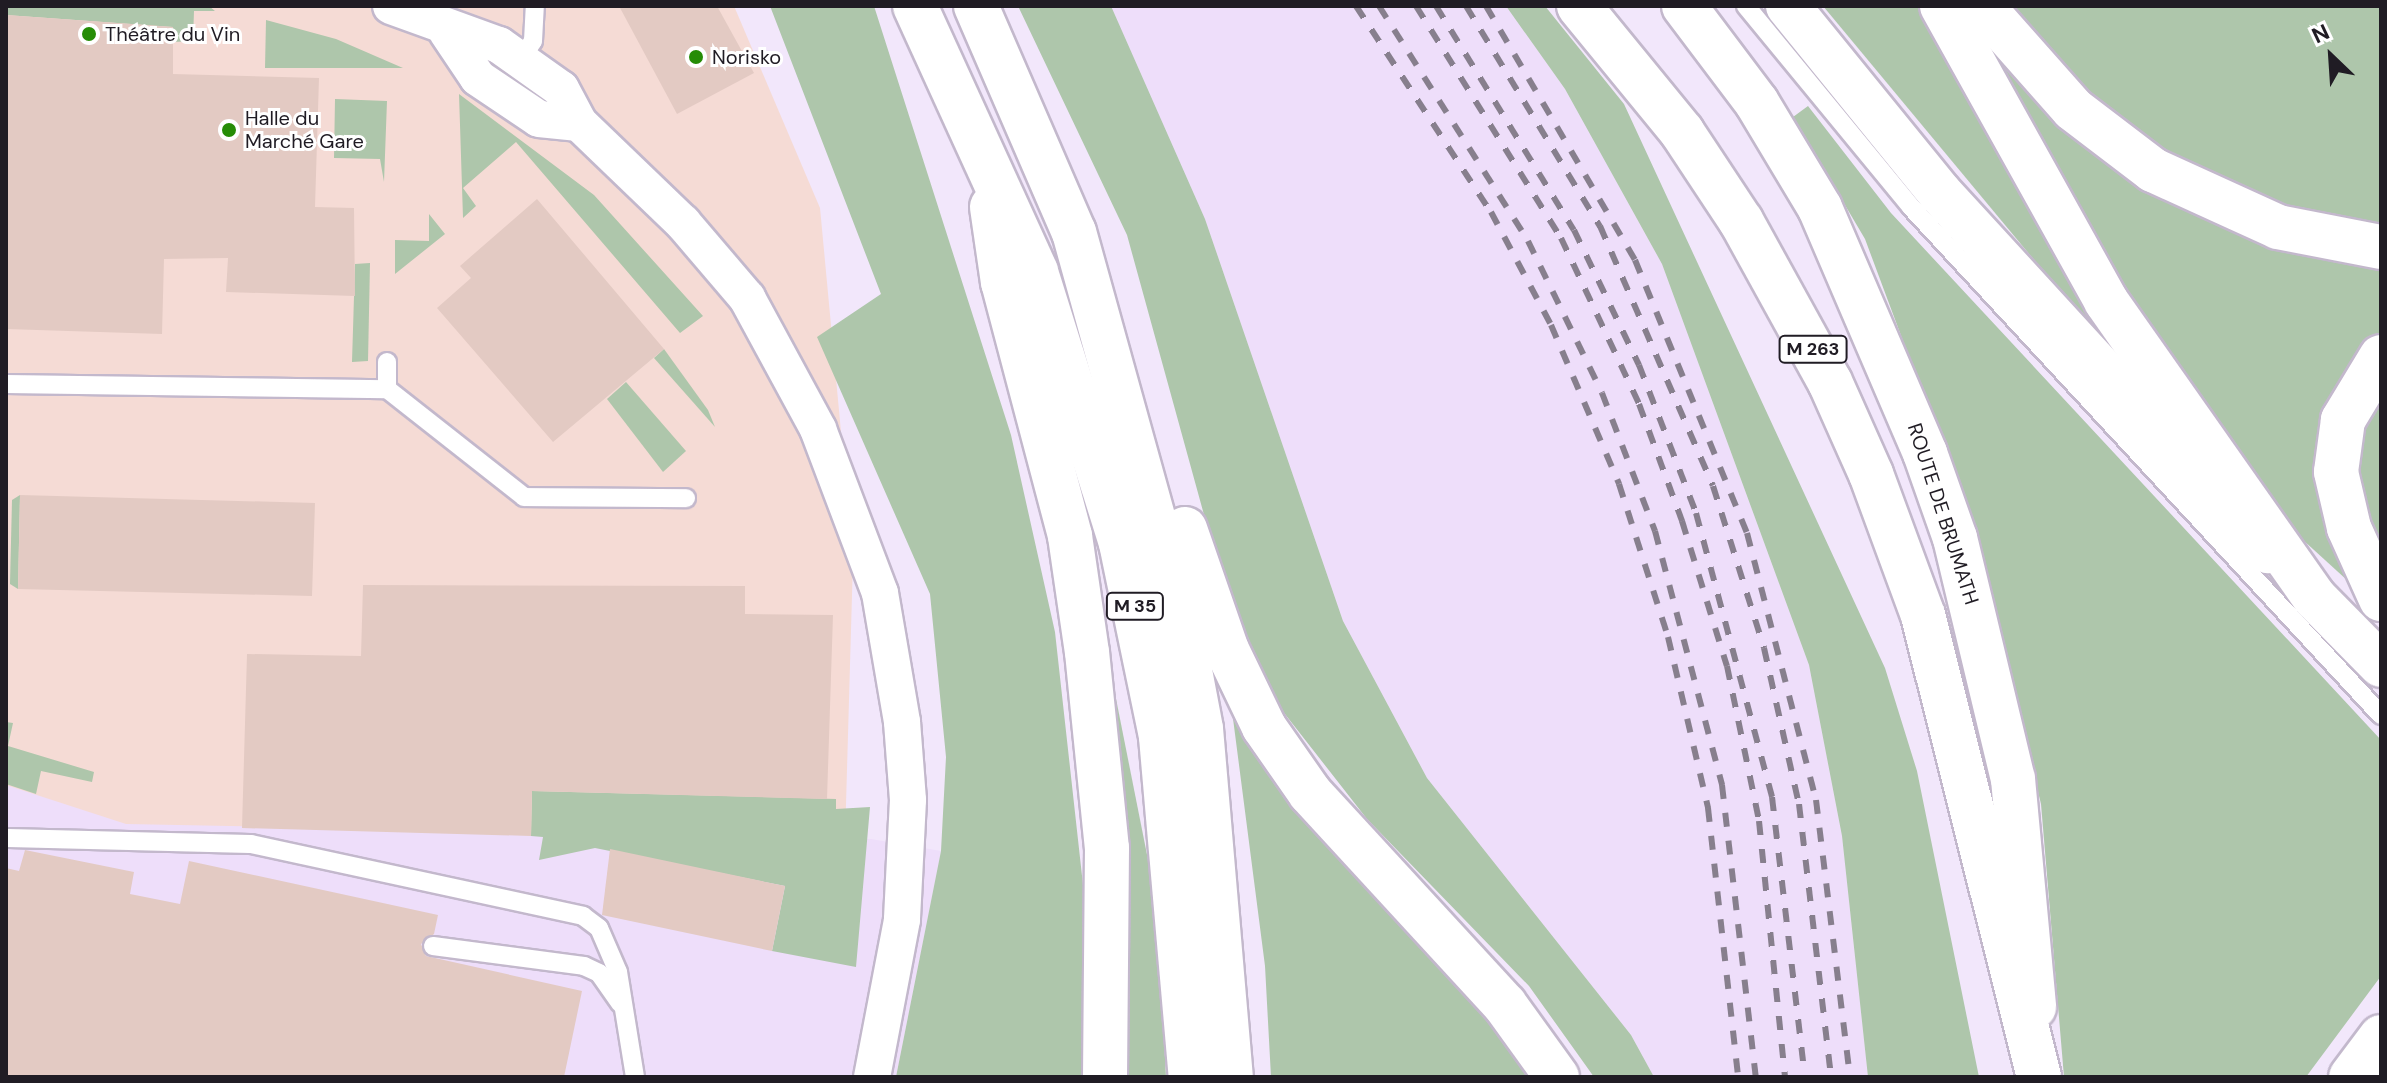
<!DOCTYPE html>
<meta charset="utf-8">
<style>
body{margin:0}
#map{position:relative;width:2387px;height:1083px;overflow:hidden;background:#f2e7fb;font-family:"DM Sans",sans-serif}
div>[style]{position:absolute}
.commercial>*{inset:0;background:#f5dbd5}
.built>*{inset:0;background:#eedefa}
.green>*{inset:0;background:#aec6ab}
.building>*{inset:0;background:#e3cac3}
.roads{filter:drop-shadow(2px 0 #c3b8cc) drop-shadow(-2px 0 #c3b8cc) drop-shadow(0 2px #c3b8cc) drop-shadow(0 -2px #c3b8cc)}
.lane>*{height:18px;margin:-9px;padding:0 9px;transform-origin:9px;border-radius:9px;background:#fff}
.street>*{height:36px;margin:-18px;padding:0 18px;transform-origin:18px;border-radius:18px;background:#fff}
.secondary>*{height:44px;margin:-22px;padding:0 22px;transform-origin:22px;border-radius:22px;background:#fff}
.primary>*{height:44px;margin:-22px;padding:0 22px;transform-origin:22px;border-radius:22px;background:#fff}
.highway>*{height:44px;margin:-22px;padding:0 22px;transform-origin:22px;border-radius:22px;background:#fff}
.rail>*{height:6px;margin-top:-3px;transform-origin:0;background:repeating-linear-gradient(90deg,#877f8d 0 14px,transparent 0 28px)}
.dots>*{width:22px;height:22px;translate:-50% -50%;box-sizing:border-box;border:4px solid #fff;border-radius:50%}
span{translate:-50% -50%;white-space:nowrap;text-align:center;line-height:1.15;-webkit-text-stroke:6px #fff;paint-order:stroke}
.shield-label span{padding:2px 6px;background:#fff;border:2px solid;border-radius:6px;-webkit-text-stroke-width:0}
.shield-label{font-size:18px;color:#201c24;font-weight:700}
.poi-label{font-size:20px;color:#201c24}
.left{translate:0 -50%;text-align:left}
.street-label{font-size:20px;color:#201c24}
.frame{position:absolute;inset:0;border:8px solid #201c24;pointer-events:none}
.north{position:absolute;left:2291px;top:16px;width:80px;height:80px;-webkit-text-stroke:6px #fff;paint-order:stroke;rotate:335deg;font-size:22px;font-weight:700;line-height:32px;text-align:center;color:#201c24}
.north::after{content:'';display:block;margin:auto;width:28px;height:36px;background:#201c24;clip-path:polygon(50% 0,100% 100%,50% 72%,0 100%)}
</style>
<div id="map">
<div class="commercial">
<div style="clip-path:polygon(6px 6px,734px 6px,820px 208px,853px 560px,842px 944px,6px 1077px)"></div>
</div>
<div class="built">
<div style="clip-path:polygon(1111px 6px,1506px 6px,1565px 89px,1662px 264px,1809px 665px,1842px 836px,1868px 1077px,1654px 1077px,1631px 1035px,1427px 778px,1343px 621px,1205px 219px)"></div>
<div style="clip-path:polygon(6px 785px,126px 824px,871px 839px,941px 851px,896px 1077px,6px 1077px)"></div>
</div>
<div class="green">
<div style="clip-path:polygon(6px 6px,209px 6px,215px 11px,194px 11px,193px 41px,173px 42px,173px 27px,6px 15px)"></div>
<div style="clip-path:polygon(770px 6px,874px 6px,1011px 435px,1055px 632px,1090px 948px,1082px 1077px,896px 1077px,941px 851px,946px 757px,930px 594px,817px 337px,881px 294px)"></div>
<div style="clip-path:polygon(1018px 6px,1111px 6px,1205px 219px,1343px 621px,1427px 778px,1631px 1035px,1654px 1077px,1594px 1077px,1529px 986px,1367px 819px,1281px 709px,1228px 602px,1127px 235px)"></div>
<div style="clip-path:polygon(1506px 6px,1545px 6px,1624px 104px,1885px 668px,1917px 771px,1979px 1077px,1868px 1077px,1842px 836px,1809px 665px,1662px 264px,1565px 89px)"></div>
<div style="clip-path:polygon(1823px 6px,2381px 6px,2381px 561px,2348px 581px,2153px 403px)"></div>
<div style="clip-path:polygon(266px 20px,336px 39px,403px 68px,265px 68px)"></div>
<div style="clip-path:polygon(459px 94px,594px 195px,703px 316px,680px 333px,516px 142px,463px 188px,476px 206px,463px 218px)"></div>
<div style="clip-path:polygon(335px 99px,387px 101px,384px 182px,380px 159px,334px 158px)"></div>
<div style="clip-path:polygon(1808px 106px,1891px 213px,2381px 740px,2381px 976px,2306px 1077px,2064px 1077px,2041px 804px,1975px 534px,1865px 239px,1793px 117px)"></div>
<div style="clip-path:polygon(429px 214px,445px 234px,395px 274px,395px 240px,429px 241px)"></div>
<div style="clip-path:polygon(370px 263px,368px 361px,352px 362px,355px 264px)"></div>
<div style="clip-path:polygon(664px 349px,708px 410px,715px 427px,654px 358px)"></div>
<div style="clip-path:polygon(626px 382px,686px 451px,663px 472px,607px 399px)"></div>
<div style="clip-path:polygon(20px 495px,18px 589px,10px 584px,12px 500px)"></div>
<div style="clip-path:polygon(1095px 593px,1157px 905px,1166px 1077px,1120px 1077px)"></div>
<div style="clip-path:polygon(1231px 703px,1549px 1077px,1271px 1077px,1265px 966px)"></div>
<div style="clip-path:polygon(6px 722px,13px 723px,8px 746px,94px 772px,92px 782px,41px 771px,36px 794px,6px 784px)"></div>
<div style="clip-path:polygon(532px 791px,836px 799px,836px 809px,870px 807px,856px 967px,772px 951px,785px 886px,595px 848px,539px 860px,543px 837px,531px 836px)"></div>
</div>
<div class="building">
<div style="clip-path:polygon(619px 6px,717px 6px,754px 73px,677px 114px)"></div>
<div style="clip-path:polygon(6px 15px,173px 27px,173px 74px,319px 78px,315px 207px,354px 208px,355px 296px,226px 292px,228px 258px,164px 259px,162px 334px,6px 329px)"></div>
<div style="clip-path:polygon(537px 199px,664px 349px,553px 442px,437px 308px,471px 278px,460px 266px)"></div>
<div style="clip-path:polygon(20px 495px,315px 503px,312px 596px,18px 589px)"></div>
<div style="clip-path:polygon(363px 585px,745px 586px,745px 614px,833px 615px,827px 799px,532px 791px,531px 836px,242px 828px,247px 654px,361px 656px)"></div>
<div style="clip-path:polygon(610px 849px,785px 886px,772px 951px,602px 915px)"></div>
<div style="clip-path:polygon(25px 850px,134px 872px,130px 894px,180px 904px,189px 861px,438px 915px,434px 934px,421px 944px,426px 956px,582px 991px,564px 1077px,6px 1077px,6px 868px,19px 871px)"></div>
</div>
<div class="roads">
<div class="lane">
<div style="left:1746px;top:6px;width:260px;rotate:50.6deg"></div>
<div style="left:1911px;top:207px;width:692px;rotate:47.23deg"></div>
<div style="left:521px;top:60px;width:22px;rotate:-58deg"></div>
<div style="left:533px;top:41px;width:35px;rotate:-87deg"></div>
<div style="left:387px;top:362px;width:27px;rotate:90deg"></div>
<div style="left:6px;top:384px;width:381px;rotate:0.8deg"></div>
<div style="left:387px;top:389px;width:174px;rotate:38.2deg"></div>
<div style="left:524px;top:497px;width:162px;rotate:0.4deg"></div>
<div style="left:6px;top:838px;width:245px;rotate:1.4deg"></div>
<div style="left:251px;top:844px;width:340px;rotate:12.2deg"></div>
<div style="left:583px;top:916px;width:20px;rotate:37deg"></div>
<div style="left:599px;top:928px;width:48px;rotate:66.6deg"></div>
<div style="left:618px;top:972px;width:106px;rotate:80.8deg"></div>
<div style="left:433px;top:946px;width:152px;rotate:7.5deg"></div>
<div style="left:584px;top:966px;width:17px;rotate:25deg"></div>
<div style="left:599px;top:973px;width:37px;rotate:55deg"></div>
</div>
<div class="street">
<div style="left:391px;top:6px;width:115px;rotate:19.9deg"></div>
<div style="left:499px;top:45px;width:76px;rotate:35.4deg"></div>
<div style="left:561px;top:89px;width:38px;rotate:62deg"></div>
<div style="left:579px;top:123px;width:144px;rotate:43.9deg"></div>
<div style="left:683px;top:223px;width:99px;rotate:49.5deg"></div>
<div style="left:747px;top:298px;width:149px;rotate:61.5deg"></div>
<div style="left:818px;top:429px;width:175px;rotate:69.3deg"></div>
<div style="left:880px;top:593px;width:131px;rotate:80.3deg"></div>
<div style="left:902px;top:722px;width:78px;rotate:85.6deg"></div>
<div style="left:908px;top:800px;width:120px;rotate:92.9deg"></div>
<div style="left:902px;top:920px;width:160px;rotate:100.8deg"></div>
<div style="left:447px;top:32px;width:55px;rotate:56deg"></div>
<div style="left:478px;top:78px;width:73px;rotate:33.9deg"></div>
<div style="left:539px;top:119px;width:40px;rotate:5.7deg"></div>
</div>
<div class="secondary">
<div style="left:1684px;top:6px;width:121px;rotate:53deg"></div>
<div style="left:1757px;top:103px;width:122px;rotate:59deg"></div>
<div style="left:1820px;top:208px;width:267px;rotate:66.8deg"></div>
<div style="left:1925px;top:453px;width:90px;rotate:70.6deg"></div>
<div style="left:1955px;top:538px;width:248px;rotate:76.5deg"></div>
<div style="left:2013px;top:779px;width:229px;rotate:84.7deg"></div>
<div style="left:1788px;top:6px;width:241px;rotate:50.9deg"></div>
<div style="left:1940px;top:193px;width:486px;rotate:47.5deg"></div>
</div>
<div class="primary">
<div style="left:2315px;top:598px;width:94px;rotate:45.4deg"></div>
</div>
<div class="highway">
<div style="left:915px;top:6px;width:292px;rotate:65.5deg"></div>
<div style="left:1036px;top:272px;width:284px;rotate:72.6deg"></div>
<div style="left:1121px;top:543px;width:198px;rotate:78.3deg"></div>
<div style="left:1161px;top:737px;width:341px;rotate:85deg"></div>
<div style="left:976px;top:6px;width:246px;rotate:66.6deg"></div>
<div style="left:1074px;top:232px;width:389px;rotate:74.5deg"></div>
<div style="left:1178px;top:607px;width:124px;rotate:79.3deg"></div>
<div style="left:1201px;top:729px;width:349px;rotate:85.1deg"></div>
<div style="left:1579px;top:6px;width:163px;rotate:50.7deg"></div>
<div style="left:1682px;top:132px;width:107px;rotate:56.5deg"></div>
<div style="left:1741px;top:221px;width:184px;rotate:61.1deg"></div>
<div style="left:1830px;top:382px;width:101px;rotate:66deg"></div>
<div style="left:1871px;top:474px;width:150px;rotate:69.8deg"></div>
<div style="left:1923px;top:615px;width:476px;rotate:75.9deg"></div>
<div style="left:1942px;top:6px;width:338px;rotate:60.9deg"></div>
<div style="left:2106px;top:301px;width:363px;rotate:54.9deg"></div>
<div style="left:1982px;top:6px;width:137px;rotate:48.5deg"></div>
<div style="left:2073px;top:109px;width:101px;rotate:37.3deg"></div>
<div style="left:2153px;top:170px;width:137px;rotate:24.5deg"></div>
<div style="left:2278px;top:227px;width:105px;rotate:11deg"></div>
<div style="left:992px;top:207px;width:76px;rotate:81.7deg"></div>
<div style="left:1003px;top:282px;width:263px;rotate:75.2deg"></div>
<div style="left:1070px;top:536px;width:117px;rotate:81.7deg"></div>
<div style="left:1087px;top:652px;width:197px;rotate:84.2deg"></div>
<div style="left:1107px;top:848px;width:229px;rotate:90.5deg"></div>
<div style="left:2381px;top:357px;width:74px;rotate:121.1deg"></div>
<div style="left:2343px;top:420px;width:52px;rotate:97.7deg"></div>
<div style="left:2336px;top:472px;width:57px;rotate:76.9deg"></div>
<div style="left:2349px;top:528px;width:78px;rotate:65.7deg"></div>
<div style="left:1185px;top:529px;width:128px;rotate:70.9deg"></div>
<div style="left:1227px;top:650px;width:85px;rotate:64.3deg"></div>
<div style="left:1264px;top:727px;width:80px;rotate:55.1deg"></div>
<div style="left:1310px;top:793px;width:288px;rotate:47.4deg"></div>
<div style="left:1505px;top:1005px;width:89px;rotate:54.2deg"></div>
<div style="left:2351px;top:1077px;width:50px;rotate:-53.1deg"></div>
</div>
</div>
<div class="rail">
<div style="left:1356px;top:6px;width:246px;rotate:56.8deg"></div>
<div style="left:1491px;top:212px;width:128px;rotate:62deg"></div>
<div style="left:1551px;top:325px;width:173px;rotate:66.8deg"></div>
<div style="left:1619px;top:484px;width:161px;rotate:72.2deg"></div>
<div style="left:1668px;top:637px;width:176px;rotate:76.8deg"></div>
<div style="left:1708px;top:808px;width:271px;rotate:83.6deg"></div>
<div style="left:1379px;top:6px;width:278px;rotate:57.6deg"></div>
<div style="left:1528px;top:241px;width:169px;rotate:64deg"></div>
<div style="left:1602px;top:393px;width:148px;rotate:69deg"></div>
<div style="left:1655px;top:531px;width:263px;rotate:75.2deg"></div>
<div style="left:1722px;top:785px;width:294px;rotate:83.4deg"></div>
<div style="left:1416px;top:6px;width:274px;rotate:58deg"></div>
<div style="left:1561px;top:238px;width:183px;rotate:64.8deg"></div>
<div style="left:1639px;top:404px;width:125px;rotate:69.8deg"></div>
<div style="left:1682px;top:521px;width:152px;rotate:72.8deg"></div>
<div style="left:1727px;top:666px;width:158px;rotate:78.3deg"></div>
<div style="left:1759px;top:821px;width:257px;rotate:84.2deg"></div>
<div style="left:1436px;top:6px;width:263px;rotate:58.4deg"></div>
<div style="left:1574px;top:230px;width:150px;rotate:64.3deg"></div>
<div style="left:1639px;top:365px;width:159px;rotate:68.9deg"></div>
<div style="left:1696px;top:513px;width:294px;rotate:75deg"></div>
<div style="left:1772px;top:797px;width:282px;rotate:83.3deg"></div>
<div style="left:1466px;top:6px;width:258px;rotate:58.7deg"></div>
<div style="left:1600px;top:226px;width:283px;rotate:66.5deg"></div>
<div style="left:1713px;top:486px;width:170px;rotate:72.5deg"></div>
<div style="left:1764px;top:648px;width:160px;rotate:77.4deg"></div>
<div style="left:1799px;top:804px;width:275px;rotate:83.3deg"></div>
<div style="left:1486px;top:6px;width:294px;rotate:59.6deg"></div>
<div style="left:1635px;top:260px;width:295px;rotate:67.7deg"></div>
<div style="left:1747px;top:533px;width:276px;rotate:75.5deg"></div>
<div style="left:1816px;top:800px;width:279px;rotate:83deg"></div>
</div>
<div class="dots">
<div style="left:89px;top:34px;background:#268c06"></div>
<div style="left:696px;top:57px;background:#268c06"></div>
<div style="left:229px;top:130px;background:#268c06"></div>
</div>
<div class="shield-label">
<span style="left:1813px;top:349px">M 263</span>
<span style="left:1135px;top:606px">M 35</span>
</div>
<div class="poi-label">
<span class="left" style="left:105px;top:34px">Théâtre du Vin</span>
<span class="left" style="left:712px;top:57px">Norisko</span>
<span class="left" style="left:245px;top:130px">Halle du<br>Marché Gare</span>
</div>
<div class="street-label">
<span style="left:1943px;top:514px;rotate:72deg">ROUTE DE BRUMATH</span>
</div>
<div class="frame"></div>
<div class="north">N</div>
</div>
